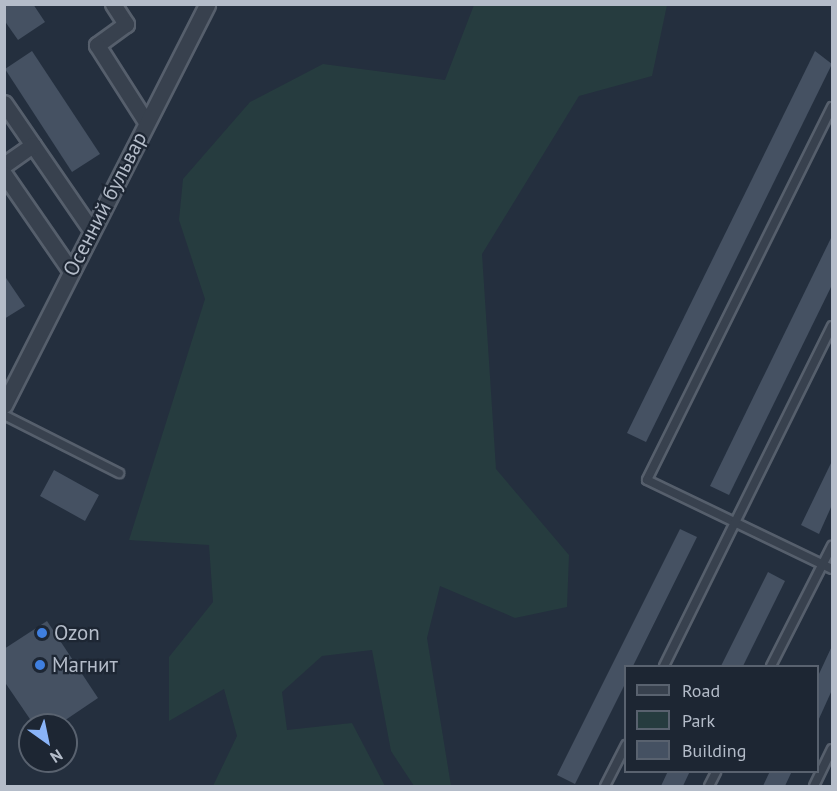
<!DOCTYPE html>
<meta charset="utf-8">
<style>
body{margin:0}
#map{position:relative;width:837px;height:791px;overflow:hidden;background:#242f3e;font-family:"PT Sans",sans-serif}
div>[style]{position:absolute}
.green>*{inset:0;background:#263c3f}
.building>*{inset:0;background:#455162}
.roads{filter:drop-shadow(2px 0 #565f6c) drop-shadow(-2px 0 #565f6c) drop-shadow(0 2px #565f6c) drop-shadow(0 -2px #565f6c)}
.service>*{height:8px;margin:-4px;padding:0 4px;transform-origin:4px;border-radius:4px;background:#38414e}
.minor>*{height:15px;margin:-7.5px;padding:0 7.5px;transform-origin:7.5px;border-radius:7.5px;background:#38414e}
.dots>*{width:16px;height:16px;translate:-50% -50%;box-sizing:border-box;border:3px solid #1d2633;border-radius:50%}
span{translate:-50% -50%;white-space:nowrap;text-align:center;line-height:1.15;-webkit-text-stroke:4.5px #1d2633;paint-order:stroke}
.street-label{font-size:21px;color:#b4bcc9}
.poi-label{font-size:21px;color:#b4bcc9}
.left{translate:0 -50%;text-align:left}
.frame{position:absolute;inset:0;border:6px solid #b4bcc9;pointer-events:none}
.legend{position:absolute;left:624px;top:665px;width:195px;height:108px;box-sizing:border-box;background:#1d2633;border:2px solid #59626f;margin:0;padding:8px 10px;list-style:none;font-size:18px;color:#b4bcc9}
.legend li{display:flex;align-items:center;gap:12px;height:30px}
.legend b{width:30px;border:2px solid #59626f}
.north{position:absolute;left:18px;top:713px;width:60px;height:60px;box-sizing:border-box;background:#1d2633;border:2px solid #59626f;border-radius:50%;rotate:147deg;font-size:16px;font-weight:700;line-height:24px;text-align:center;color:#b4bcc9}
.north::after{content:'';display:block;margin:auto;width:21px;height:27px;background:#8ab4f8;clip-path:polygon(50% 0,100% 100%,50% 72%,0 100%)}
</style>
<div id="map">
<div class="green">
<div style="clip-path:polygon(474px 5px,667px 5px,652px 76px,579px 96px,482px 254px,496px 469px,569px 555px,567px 607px,515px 618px,440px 586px,427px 638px,451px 786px,414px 786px,391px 751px,372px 650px,322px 656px,282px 692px,287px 730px,352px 723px,385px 786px,213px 786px,237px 736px,224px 689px,169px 721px,169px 657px,213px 602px,209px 545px,129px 540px,205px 299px,179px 220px,183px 179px,250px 102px,323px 64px,445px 80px)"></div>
</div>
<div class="building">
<div style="clip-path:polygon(4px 4px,33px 4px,45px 22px,18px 40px,4px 20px)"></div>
<div style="clip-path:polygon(32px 51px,100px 154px,72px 172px,5px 69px)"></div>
<div style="clip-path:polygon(815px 51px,832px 64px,646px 442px,627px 433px)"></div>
<div style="clip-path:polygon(832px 236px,832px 285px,729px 495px,710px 486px)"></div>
<div style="clip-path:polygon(4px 275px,25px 306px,4px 319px)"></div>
<div style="clip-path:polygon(832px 461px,832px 505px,819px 534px,801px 525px)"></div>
<div style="clip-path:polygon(54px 470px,99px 495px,85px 521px,40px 496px)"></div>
<div style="clip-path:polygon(680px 529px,697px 537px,633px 666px,626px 666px,626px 682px,575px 784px,557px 775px)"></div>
<div style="clip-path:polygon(768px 572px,785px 581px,743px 666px,721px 666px)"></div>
<div style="clip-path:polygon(47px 621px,98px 698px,58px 725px,34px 725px,4px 681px,4px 649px)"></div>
<div style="clip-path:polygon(832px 646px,832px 690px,818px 721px,818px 676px)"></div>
<div style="clip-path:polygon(668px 771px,690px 771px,683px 786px,661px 786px)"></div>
<div style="clip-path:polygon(770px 771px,792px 771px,785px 786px,763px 786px)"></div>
</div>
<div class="roads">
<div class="service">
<div style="left:832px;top:107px;width:416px;rotate:116.4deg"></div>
<div style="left:647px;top:480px;width:205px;rotate:25.7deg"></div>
<div style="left:4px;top:415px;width:129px;rotate:26.8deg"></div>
<div style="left:664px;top:666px;width:379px;rotate:-63.7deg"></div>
<div style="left:771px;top:666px;width:135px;rotate:-63.1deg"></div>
<div style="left:605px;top:786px;width:46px;rotate:-62.9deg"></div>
<div style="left:709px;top:786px;width:16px;rotate:-63deg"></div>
<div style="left:814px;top:786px;width:41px;rotate:-64.1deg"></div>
</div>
<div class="minor">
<div style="left:113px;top:4px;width:24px;rotate:57deg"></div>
<div style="left:126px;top:24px;width:36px;rotate:144deg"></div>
<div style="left:97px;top:45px;width:91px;rotate:57.5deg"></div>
<div style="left:4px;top:103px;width:155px;rotate:55.5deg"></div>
<div style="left:4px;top:165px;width:35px;rotate:-35deg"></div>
<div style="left:4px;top:174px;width:118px;rotate:55.4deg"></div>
<div style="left:4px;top:405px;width:449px;rotate:-63.1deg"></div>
</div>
</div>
<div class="dots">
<div style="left:42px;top:633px;background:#3f7fe0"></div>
<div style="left:40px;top:665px;background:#3f7fe0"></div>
</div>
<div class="street-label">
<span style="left:105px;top:204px;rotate:-63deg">Осенний бульвар</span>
</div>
<div class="poi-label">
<span class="left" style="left:54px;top:633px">Ozon</span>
<span class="left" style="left:52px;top:665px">Магнит</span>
</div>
<div class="frame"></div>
<ul class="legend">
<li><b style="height:8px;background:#38414e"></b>Road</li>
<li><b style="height:16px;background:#263c3f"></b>Park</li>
<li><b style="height:16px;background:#455162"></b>Building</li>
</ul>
<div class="north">N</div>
</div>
